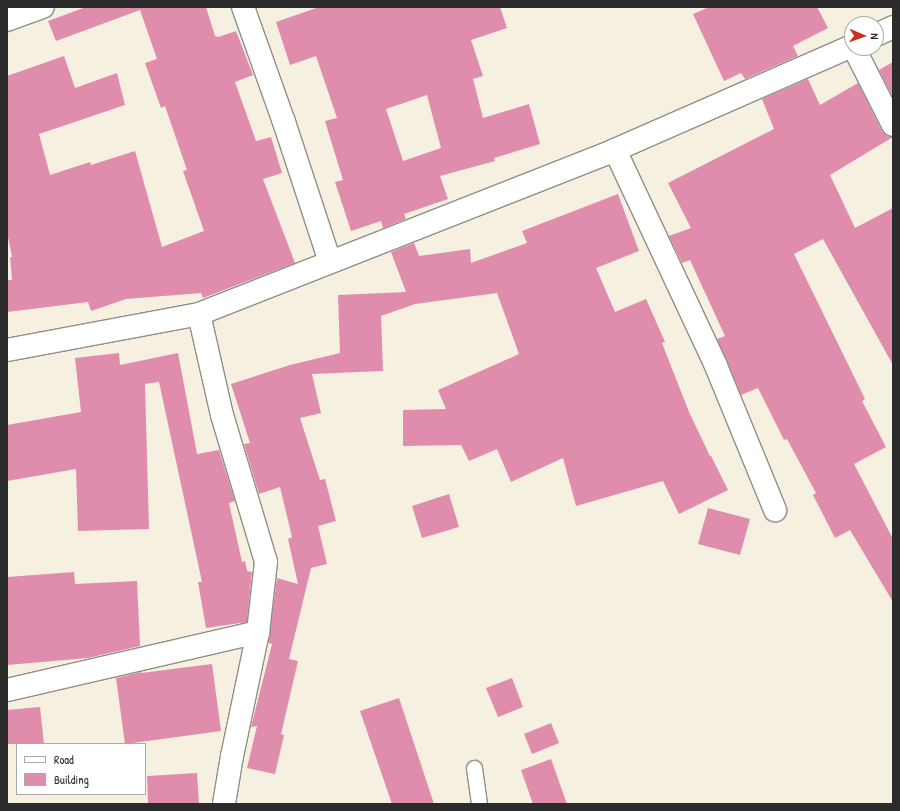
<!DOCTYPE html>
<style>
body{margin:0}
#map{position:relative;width:900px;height:811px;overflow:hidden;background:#f6f0e0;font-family:"Patrick Hand",sans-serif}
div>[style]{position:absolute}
.building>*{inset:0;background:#e08dad}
.roads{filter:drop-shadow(1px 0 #908e86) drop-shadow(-1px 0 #908e86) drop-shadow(0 1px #908e86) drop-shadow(0 -1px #908e86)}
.service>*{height:15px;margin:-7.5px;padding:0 7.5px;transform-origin:7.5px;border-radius:7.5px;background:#fff}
.minor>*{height:22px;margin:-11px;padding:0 11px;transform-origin:11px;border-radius:11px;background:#fff}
span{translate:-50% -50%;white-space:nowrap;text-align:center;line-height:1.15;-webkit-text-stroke:4px #fff;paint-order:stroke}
.frame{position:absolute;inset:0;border:8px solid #2b2b2b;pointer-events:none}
.legend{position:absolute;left:16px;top:743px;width:130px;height:52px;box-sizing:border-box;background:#fff;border:1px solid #aaa;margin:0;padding:5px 7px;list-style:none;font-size:12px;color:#2b2b2b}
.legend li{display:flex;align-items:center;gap:8px;height:20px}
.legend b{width:20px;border:1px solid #aaa}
.north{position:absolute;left:844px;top:16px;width:40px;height:40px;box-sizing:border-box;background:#fff;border:1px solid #aaa;border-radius:50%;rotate:92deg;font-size:11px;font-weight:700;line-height:16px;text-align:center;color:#2b2b2b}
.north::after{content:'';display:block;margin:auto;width:14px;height:18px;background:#c8321e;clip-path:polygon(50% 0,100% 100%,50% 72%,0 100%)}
</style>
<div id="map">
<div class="building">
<div style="clip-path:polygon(86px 7px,206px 7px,215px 36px,218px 37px,236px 31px,253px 75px,235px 82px,256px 141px,271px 137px,282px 173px,263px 179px,295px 263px,203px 298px,201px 293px,126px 299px,91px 311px,88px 302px,7px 312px,7px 280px,12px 280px,10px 257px,12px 257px,7px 232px,7px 76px,64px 56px,75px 88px,117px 73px,125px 105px,39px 134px,50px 175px,90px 162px,91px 165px,135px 151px,162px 247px,204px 231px,183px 171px,187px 170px,165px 106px,161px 108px,145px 63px,157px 59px,140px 10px,56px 41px,48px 21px)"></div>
<div style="clip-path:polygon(evenodd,319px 7px,500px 7px,507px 28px,471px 40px,483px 76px,473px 79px,483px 118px,529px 104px,540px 144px,494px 158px,495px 161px,440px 176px,448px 199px,404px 214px,406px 219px,383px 228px,381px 221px,351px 231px,335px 182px,343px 180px,325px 121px,337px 118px,316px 56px,290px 65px,276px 22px,319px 7px,427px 95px,441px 148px,403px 161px,386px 109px,427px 95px)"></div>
<div style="clip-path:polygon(709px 7px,817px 7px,828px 28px,793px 46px,798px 56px,745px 79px,741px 73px,724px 81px,693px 14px)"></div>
<div style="clip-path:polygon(893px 62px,893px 97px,879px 70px)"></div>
<div style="clip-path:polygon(808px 79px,820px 105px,858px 83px,882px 131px,887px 136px,893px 137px,830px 175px,855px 228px,893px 208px,893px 365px,823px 239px,794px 254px,865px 399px,862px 401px,886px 447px,854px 464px,893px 539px,893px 602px,850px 530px,835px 538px,813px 495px,816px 493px,787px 439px,784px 440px,758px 388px,741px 395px,717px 339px,725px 336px,690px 260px,682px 263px,669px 236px,691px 228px,668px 183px,774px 129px,762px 99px)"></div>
<div style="clip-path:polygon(618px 194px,639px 251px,596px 268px,615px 312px,646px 299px,665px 342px,662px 343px,689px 412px,710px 456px,711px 456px,728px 490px,679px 514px,663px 481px,576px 506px,563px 458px,511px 482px,497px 449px,469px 461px,461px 445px,403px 446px,403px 410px,446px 409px,438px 390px,519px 354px,497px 293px,415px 304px,381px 316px,383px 371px,312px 374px,321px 413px,300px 418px,320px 480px,325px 479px,336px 521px,318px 526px,327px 564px,311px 568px,289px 659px,298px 661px,281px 734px,284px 735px,275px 774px,247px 768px,257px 726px,251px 727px,272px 644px,268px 643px,277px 578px,298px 584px,288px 539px,292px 537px,280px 487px,259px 494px,244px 444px,250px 443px,231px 384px,290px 365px,340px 353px,338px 295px,406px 292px,391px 252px,414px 243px,419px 256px,470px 249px,471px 263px,527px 243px,522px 231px)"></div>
<div style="clip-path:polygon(119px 353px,120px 365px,178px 353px,197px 454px,219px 450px,235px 501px,229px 503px,242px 562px,245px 561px,247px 571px,252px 572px,247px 622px,206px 628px,198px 582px,202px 582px,159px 382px,145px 384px,149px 529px,78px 531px,76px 469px,7px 481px,7px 425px,81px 412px,75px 358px)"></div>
<div style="clip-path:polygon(449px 494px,459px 527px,422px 538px,412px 506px)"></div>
<div style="clip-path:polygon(708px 508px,750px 519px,740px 555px,698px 544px)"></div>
<div style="clip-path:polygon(74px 572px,75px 584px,137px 581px,140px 646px,88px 658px,7px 665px,7px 577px)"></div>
<div style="clip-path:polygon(212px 664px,221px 731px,125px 744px,116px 678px,141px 672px,141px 673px)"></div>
<div style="clip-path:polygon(512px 678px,523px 707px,498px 717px,486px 688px)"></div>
<div style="clip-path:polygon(399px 698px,434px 804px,392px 804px,360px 711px)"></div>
<div style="clip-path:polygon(40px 707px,44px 744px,7px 744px,7px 710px)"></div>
<div style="clip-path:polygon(551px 723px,559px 743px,532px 754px,524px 734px)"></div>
<div style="clip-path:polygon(551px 759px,567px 804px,533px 804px,521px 770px)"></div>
<div style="clip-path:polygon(197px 773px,199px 804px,148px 804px,147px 776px)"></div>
</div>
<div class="roads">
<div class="service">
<div style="left:474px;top:768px;width:36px;rotate:82deg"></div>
</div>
<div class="minor">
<div style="left:243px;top:7px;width:122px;rotate:70.4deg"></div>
<div style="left:284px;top:122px;width:147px;rotate:71.8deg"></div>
<div style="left:7px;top:20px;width:38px;rotate:-20deg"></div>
<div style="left:876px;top:35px;width:19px;rotate:-25deg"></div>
<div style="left:854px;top:48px;width:86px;rotate:63.1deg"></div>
<div style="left:615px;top:150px;width:238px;rotate:64.9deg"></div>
<div style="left:716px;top:366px;width:156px;rotate:67.7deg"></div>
<div style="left:199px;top:314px;width:104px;rotate:77.2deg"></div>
<div style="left:222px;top:415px;width:153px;rotate:73.3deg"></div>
<div style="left:266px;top:562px;width:70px;rotate:96.5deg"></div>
<div style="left:258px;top:632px;width:127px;rotate:101.8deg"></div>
<div style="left:232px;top:756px;width:49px;rotate:99.5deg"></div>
<div style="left:7px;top:350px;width:195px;rotate:-10.6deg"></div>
<div style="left:199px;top:314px;width:447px;rotate:-21.5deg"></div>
<div style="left:615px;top:150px;width:259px;rotate:-23.7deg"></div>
<div style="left:7px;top:690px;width:258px;rotate:-13deg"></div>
</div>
</div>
<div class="frame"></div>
<ul class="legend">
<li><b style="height:5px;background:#fff"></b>Road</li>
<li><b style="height:11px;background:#e08dad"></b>Building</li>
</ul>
<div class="north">N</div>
</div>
